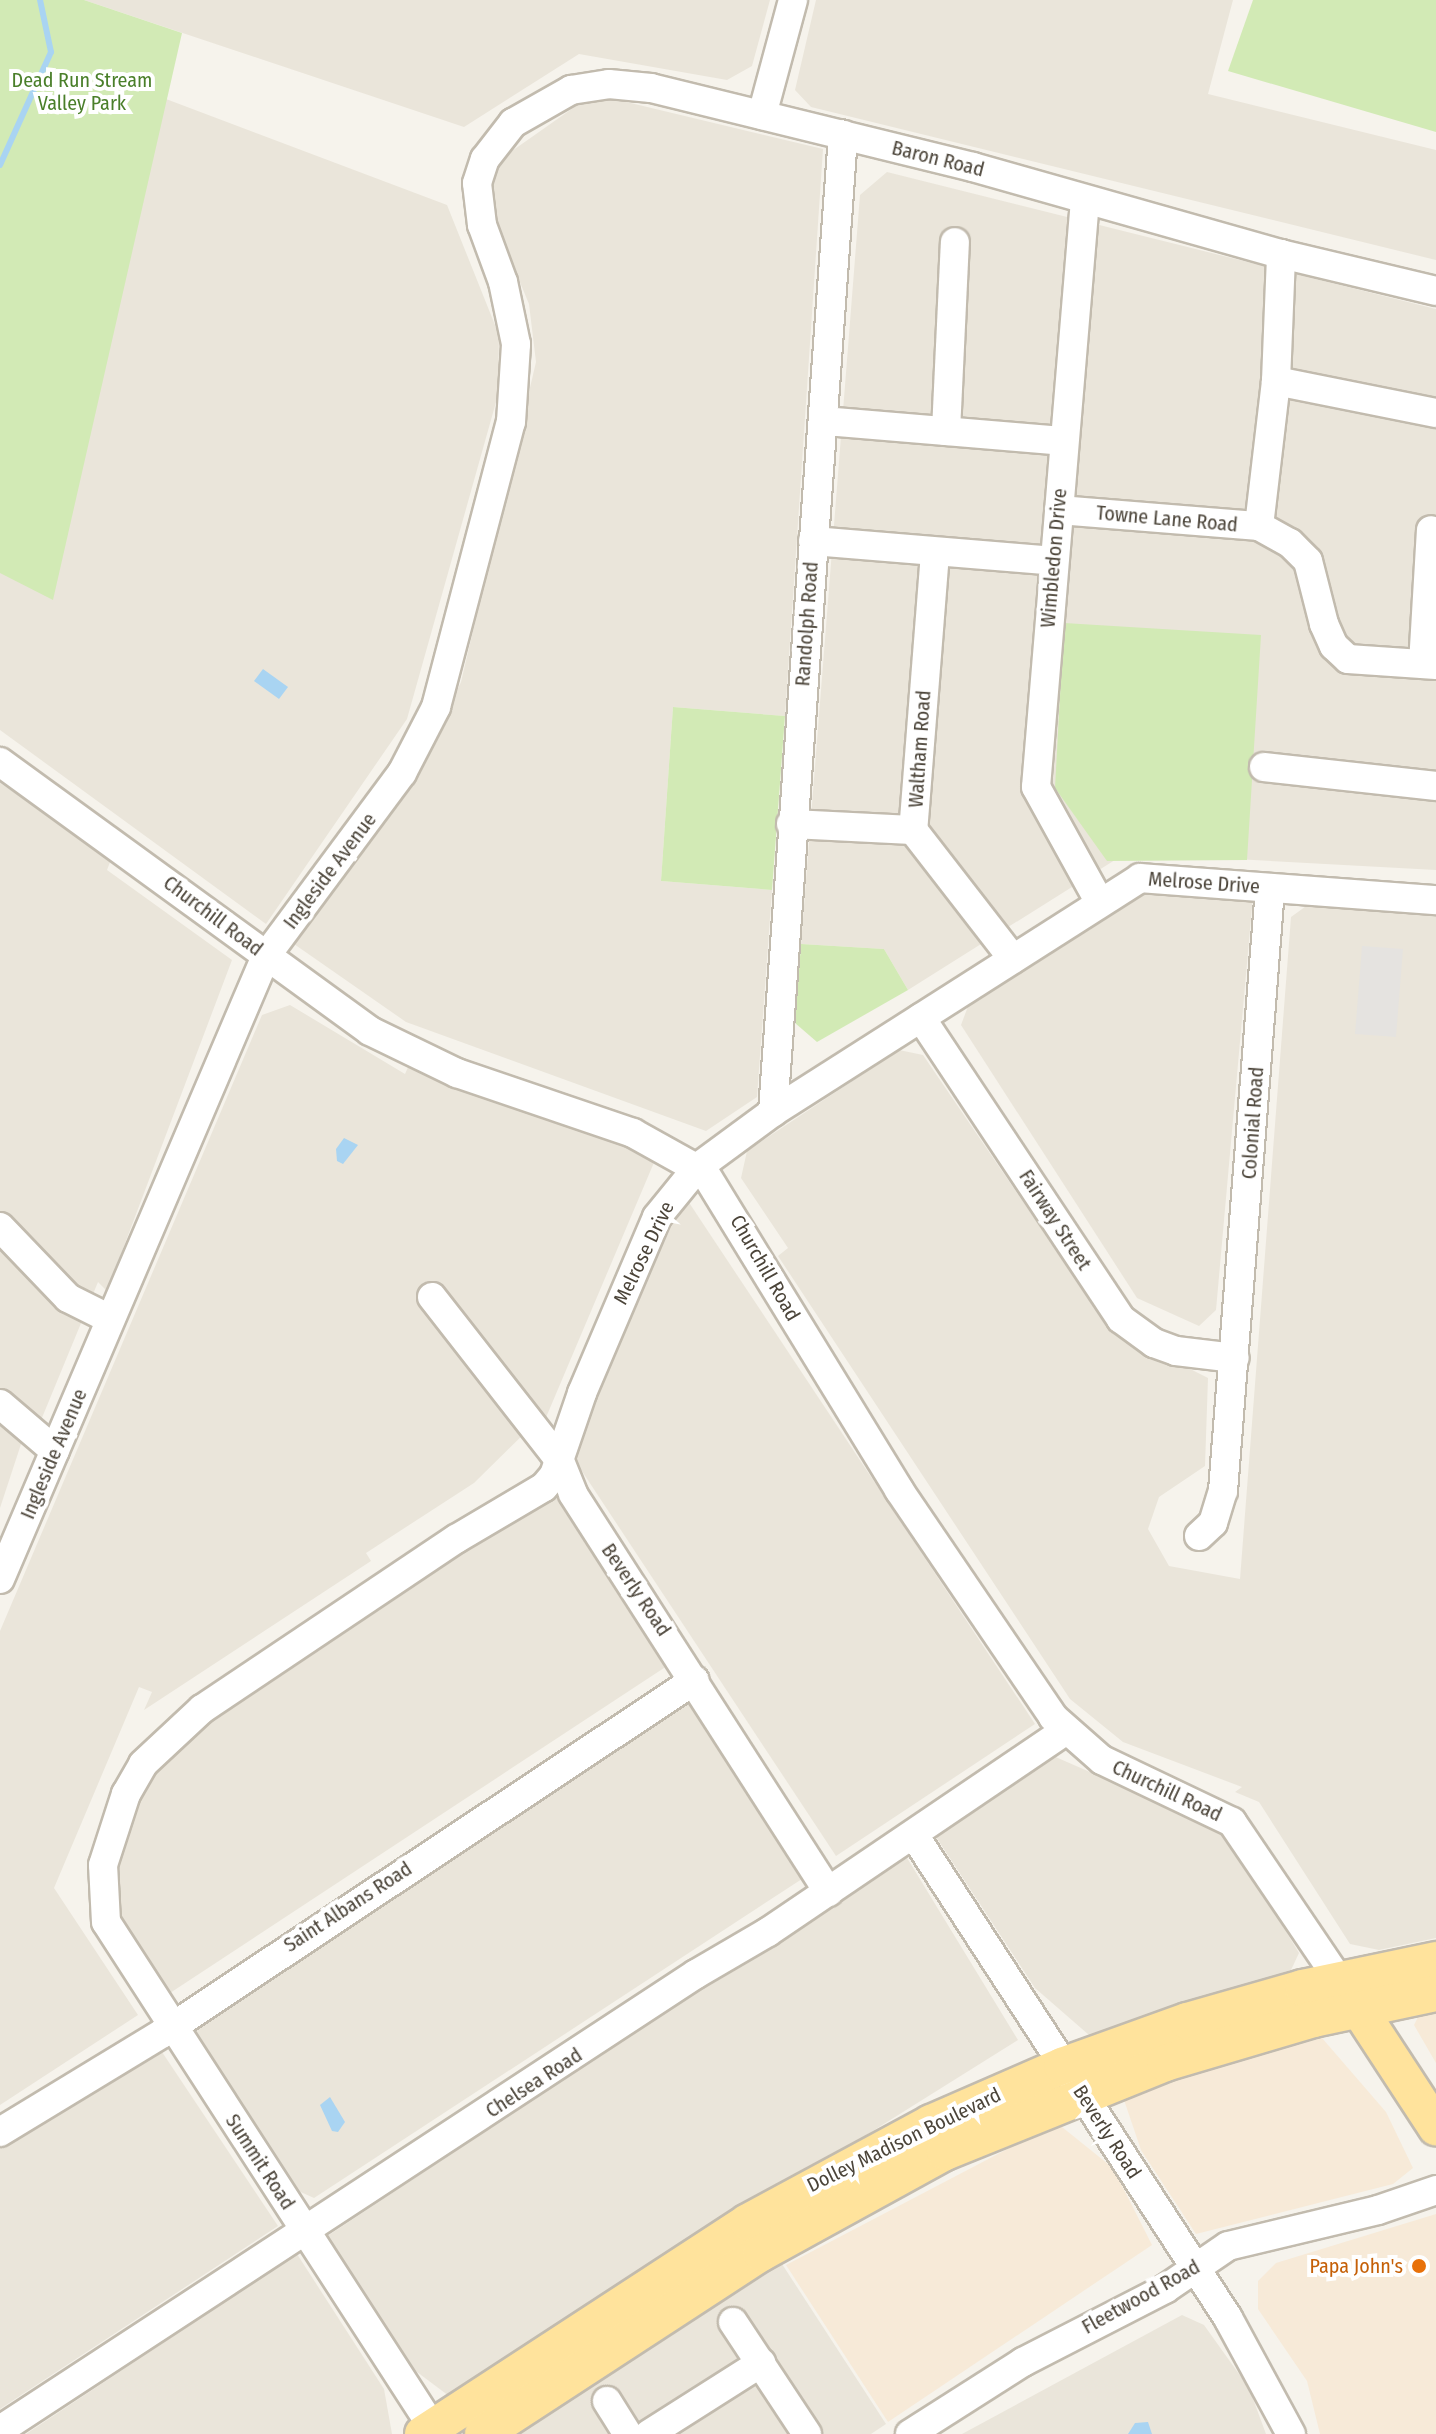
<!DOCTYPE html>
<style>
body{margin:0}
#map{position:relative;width:1436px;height:2434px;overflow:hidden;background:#f6f3ec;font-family:"Fira Sans Condensed",sans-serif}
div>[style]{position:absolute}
.residential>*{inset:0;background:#eae5da}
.commercial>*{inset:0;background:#f7ead8}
.green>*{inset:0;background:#d2eab5}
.parking>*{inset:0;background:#e5e3e0}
.water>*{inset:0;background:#a9d4f2}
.stream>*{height:6px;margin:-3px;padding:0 3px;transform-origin:3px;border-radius:3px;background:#a9d4f2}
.roads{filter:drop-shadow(2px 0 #c2bbae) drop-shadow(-2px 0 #c2bbae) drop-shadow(0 2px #c2bbae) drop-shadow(0 -2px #c2bbae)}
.minor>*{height:28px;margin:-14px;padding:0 14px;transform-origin:14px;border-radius:14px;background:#fff}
.major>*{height:36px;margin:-18px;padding:0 18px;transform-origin:18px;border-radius:18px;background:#ffe39c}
.dots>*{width:22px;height:22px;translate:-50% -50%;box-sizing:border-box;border:4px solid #fff;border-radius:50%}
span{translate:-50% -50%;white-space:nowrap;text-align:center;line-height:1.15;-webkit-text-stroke:8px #fff;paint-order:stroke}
.park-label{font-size:20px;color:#4a7f2a}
.street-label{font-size:20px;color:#4b4439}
.food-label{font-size:20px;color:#c56008}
.right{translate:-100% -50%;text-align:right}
</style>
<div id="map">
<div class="residential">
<div style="clip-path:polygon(84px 0,770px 0,752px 66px,727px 80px,579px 54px,464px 127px)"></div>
<div style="clip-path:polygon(816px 0,1233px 0,1208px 94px,1436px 150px,1436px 260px,811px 107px,795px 90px)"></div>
<div style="clip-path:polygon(593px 94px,823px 149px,785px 716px,673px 707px,661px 881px,772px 890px,757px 1097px,706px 1131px,406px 1022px,294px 944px,429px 749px,461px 682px,536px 362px,529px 304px,485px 198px,492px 165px)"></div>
<div style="clip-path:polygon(166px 99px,447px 205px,499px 335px,498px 395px,407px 719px,266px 924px,0 730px,0 570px,102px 374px)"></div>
<div style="clip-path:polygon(887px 172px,1436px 309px,1436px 870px,1126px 853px,908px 990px,884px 949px,801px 944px,860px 195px)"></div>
<div style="clip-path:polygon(0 783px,112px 857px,107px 870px,232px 960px,107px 1291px,98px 1282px,39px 1425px,0 1392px)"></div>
<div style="clip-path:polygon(1136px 887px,1253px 896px,1216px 1310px,1199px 1326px,1137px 1298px,961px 1025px,970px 1001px)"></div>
<div style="clip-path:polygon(1309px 904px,1436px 916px,1436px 1938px,1379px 1950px,1350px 1944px,1259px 1802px,1235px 1792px,1242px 1787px,1123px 1742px,1070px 1699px,778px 1256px,788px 1248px,741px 1178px,747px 1151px,899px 1050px,923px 1055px,1109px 1328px,1208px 1378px,1205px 1466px,1159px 1497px,1148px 1529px,1169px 1566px,1240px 1579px,1291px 917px)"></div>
<div style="clip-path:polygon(290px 1005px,405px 1074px,409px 1065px,658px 1153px,539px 1434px,532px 1426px,474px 1483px,366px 1553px,371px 1561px,144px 1710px,152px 1692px,139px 1687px,54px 1888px,138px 2015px,0 2105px,0 1631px,262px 1015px)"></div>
<div style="clip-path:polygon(680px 1189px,1035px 1724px,836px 1856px,570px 1453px)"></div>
<div style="clip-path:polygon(0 1419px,23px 1438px,0 1508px)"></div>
<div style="clip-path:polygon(548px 1483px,667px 1666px,167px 1995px,93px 1886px,153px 1747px)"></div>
<div style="clip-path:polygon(686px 1694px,805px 1877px,314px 2198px,294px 2189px,196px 2041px,197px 2018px)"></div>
<div style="clip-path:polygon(1051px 1755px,1225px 1831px,1299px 1953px,1291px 1970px,1089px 2035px,1035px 1988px,934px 1834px)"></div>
<div style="clip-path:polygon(904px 1853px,1018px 2040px,449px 2396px,413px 2369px,326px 2237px)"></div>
<div style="clip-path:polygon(156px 2043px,278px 2226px,0 2409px,0 2145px)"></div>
<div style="clip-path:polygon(297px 2254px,384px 2389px,392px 2434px,26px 2434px)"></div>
<div style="clip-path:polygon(782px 2264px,886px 2424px,871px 2434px,515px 2434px)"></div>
<div style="clip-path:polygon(1182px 2315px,1204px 2325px,1249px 2388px,1266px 2434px,962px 2434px)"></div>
</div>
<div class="commercial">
<div style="clip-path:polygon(1436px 2007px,1436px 2063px,1414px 2025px,1422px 2009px)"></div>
<div style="clip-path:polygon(1322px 2038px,1386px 2112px,1413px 2168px,1393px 2184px,1196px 2234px,1141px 2150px,1124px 2100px,1151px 2082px)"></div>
<div style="clip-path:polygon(1057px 2123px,1113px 2168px,1152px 2245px,888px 2422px,786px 2265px)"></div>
<div style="clip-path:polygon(1436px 2214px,1436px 2434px,1320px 2434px,1307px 2381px,1258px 2309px,1258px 2281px,1276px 2263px)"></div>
</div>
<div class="green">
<div style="clip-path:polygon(0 0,84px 0,182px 33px,53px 600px,0 573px)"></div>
<div style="clip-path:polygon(1253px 0,1436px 0,1436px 132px,1228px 71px)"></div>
<div style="clip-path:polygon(1064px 623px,1261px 635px,1247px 860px,1107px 861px,1055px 788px)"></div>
<div style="clip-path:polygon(673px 707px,785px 716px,772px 890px,661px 881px)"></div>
<div style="clip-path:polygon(801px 944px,884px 949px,908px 990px,817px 1042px,795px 1023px)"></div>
</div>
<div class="parking">
<div style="clip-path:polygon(1362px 946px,1403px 949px,1396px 1037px,1355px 1034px)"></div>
</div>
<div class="water">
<div style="clip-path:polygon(263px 669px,288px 687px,279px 699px,254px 681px)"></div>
<div style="clip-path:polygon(344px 1138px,358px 1145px,343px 1164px,337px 1161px,336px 1149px)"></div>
<div style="clip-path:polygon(330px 2097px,345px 2122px,338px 2132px,332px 2131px,320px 2105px)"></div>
<div style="clip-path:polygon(1148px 2422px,1152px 2434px,1128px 2434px,1135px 2423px)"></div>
</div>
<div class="stream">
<div style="left:0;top:165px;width:124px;rotate:-65.7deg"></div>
<div style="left:51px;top:52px;width:53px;rotate:-101.9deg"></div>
</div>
<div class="roads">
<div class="minor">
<div style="left:762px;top:115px;width:119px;rotate:-74.9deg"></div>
<div style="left:1085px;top:200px;width:589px;rotate:94.77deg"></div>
<div style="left:1036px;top:787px;width:130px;rotate:61.1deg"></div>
<div style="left:1276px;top:381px;width:163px;rotate:11.3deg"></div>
<div style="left:825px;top:421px;width:239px;rotate:4.8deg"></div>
<div style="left:946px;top:431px;width:189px;rotate:-87.3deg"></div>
<div style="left:1059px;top:510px;width:201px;rotate:4.6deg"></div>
<div style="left:1259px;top:526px;width:35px;rotate:29deg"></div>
<div style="left:1290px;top:543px;width:25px;rotate:45deg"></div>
<div style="left:1308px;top:561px;width:65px;rotate:75.7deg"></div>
<div style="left:1324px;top:624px;width:24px;rotate:66deg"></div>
<div style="left:1334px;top:646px;width:19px;rotate:43deg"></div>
<div style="left:1348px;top:659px;width:88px;rotate:3.9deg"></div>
<div style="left:1259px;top:526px;width:146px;rotate:-83.3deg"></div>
<div style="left:1276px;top:381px;width:127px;rotate:-87.7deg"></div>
<div style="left:813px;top:541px;width:242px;rotate:4.7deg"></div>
<div style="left:935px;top:553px;width:278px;rotate:94.5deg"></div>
<div style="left:913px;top:830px;width:163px;rotate:52.2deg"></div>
<div style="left:1423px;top:664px;width:134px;rotate:-86.6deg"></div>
<div style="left:0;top:762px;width:457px;rotate:36deg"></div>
<div style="left:370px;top:1031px;width:97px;rotate:25.8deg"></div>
<div style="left:457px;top:1073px;width:186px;rotate:18.8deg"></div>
<div style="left:633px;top:1133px;width:82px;rotate:29.1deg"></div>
<div style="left:705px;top:1173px;width:372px;rotate:58.5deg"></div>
<div style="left:899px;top:1490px;width:274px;rotate:55.8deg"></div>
<div style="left:1053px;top:1717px;width:65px;rotate:41.3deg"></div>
<div style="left:1102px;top:1760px;width:144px;rotate:25.5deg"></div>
<div style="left:1232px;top:1822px;width:191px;rotate:55.9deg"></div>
<div style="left:1264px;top:767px;width:173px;rotate:6.3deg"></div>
<div style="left:791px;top:824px;width:122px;rotate:2.8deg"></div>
<div style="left:921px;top:1018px;width:361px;rotate:56.4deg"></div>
<div style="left:1121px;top:1319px;width:41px;rotate:36deg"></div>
<div style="left:1154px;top:1343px;width:23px;rotate:20deg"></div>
<div style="left:1176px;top:1351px;width:59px;rotate:6.8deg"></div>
<div style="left:773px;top:1112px;width:980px;rotate:-85.9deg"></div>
<div style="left:0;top:1227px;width:98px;rotate:46.2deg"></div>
<div style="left:68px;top:1298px;width:47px;rotate:26.6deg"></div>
<div style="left:432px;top:1297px;width:208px;rotate:52deg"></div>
<div style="left:560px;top:1461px;width:35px;rotate:68deg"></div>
<div style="left:573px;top:1494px;width:473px;rotate:57.3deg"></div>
<div style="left:0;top:1404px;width:72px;rotate:40.5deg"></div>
<div style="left:1199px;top:1536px;width:19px;rotate:-43deg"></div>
<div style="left:1213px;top:1523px;width:34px;rotate:-73deg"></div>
<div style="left:1223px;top:1491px;width:605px;rotate:-85.54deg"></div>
<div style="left:0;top:1579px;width:677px;rotate:-66.88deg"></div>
<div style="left:266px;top:956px;width:228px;rotate:-53.4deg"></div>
<div style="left:402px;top:773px;width:74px;rotate:-62.7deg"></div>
<div style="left:436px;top:707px;width:295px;rotate:-75.3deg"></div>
<div style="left:511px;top:422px;width:78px;rotate:-86.3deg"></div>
<div style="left:516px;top:344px;width:63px;rotate:-101.8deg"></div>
<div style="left:503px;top:282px;width:61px;rotate:-110.2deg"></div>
<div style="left:482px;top:225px;width:42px;rotate:-96.8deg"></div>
<div style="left:477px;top:183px;width:25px;rotate:-72deg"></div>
<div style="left:485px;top:159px;width:46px;rotate:-52.1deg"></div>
<div style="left:513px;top:123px;width:67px;rotate:-29.6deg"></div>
<div style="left:571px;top:90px;width:38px;rotate:-9deg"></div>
<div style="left:609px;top:84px;width:42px;rotate:5.4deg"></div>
<div style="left:651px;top:88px;width:332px;rotate:13.8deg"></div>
<div style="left:973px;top:167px;width:320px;rotate:15.8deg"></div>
<div style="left:1281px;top:254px;width:159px;rotate:13.4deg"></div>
<div style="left:914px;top:1835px;width:576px;rotate:56.97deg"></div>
<div style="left:1228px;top:2318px;width:132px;rotate:61.5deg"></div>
<div style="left:0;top:2132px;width:191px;rotate:-31.3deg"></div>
<div style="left:163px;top:2033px;width:638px;rotate:-33.57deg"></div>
<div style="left:733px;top:2322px;width:134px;rotate:56.5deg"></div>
<div style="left:607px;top:2401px;width:39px;rotate:58deg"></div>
<div style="left:433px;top:2428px;width:602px;rotate:-122.87deg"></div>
<div style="left:106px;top:1922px;width:57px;rotate:-93deg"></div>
<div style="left:103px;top:1865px;width:75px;rotate:-72.1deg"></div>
<div style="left:126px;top:1794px;width:34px;rotate:-60deg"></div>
<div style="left:143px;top:1764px;width:81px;rotate:-43deg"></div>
<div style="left:202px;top:1709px;width:306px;rotate:-33.8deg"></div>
<div style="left:456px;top:1539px;width:102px;rotate:-30.6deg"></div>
<div style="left:544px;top:1487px;width:16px;rotate:-50deg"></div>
<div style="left:554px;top:1475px;width:87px;rotate:-71.1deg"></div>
<div style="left:582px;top:1393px;width:191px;rotate:-66.9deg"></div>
<div style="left:657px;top:1217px;width:63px;rotate:-50.8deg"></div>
<div style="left:697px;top:1168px;width:94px;rotate:-36.4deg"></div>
<div style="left:773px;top:1112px;width:435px;rotate:-32.5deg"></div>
<div style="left:1140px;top:878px;width:297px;rotate:4.3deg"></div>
<div style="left:0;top:2430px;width:832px;rotate:-33.23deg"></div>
<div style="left:696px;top:1974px;width:83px;rotate:-30.3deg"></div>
<div style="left:768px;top:1932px;width:359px;rotate:-34.1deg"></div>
<div style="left:649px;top:2434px;width:133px;rotate:-32.4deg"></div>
<div style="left:910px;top:2434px;width:134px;rotate:-32.5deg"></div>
<div style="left:1023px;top:2362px;width:160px;rotate:-27.2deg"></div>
<div style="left:1165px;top:2289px;width:76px;rotate:-34.3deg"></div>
<div style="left:1228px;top:2246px;width:154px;rotate:-13.5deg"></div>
<div style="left:1378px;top:2210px;width:61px;rotate:-19deg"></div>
</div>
<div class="major">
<div style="left:1347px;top:1991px;width:163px;rotate:56.8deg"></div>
<div style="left:423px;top:2434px;width:388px;rotate:-33.1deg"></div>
<div style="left:748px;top:2222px;width:208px;rotate:-28.4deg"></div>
<div style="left:931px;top:2123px;width:143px;rotate:-23.5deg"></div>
<div style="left:1062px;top:2066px;width:133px;rotate:-19.8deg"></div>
<div style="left:1187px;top:2021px;width:121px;rotate:-15.9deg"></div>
<div style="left:1303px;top:1988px;width:136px;rotate:-11.9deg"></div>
<div style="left:483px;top:2434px;width:332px;rotate:-33.1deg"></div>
<div style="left:761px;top:2253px;width:210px;rotate:-28.8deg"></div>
<div style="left:945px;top:2152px;width:237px;rotate:-22deg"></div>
<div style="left:1165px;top:2063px;width:155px;rotate:-16.5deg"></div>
<div style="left:1314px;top:2019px;width:125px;rotate:-12deg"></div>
</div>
</div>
<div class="dots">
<div style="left:1419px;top:2266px;background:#e8710a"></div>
</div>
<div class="park-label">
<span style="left:82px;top:92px">Dead Run Stream<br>Valley Park</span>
</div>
<div class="street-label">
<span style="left:938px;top:159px;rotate:14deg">Baron Road</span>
<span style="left:1167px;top:519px;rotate:5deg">Towne Lane Road</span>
<span style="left:1054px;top:558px;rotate:-85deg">Wimbledon Drive</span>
<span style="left:807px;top:624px;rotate:-86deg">Randolph Road</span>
<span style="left:920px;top:749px;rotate:-86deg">Waltham Road</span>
<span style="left:330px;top:871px;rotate:-53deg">Ingleside Avenue</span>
<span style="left:1204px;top:883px;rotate:4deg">Melrose Drive</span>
<span style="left:213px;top:916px;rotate:37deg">Churchill Road</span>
<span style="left:1253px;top:1123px;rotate:-86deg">Colonial Road</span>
<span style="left:1055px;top:1220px;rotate:57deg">Fairway Street</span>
<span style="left:644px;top:1253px;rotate:-64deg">Melrose Drive</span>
<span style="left:765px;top:1268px;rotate:60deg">Churchill Road</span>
<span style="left:54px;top:1454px;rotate:-67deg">Ingleside Avenue</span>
<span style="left:636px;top:1590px;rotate:56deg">Beverly Road</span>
<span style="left:1167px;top:1791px;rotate:25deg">Churchill Road</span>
<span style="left:348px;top:1907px;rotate:-33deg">Saint Albans Road</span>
<span style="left:534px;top:2083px;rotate:-33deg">Chelsea Road</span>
<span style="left:1107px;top:2132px;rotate:57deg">Beverly Road</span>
<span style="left:904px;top:2140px;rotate:-26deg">Dolley Madison Boulevard</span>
<span style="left:260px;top:2162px;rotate:57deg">Summit Road</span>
<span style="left:1141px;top:2297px;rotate:-29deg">Fleetwood Road</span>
</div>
<div class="food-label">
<span class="right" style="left:1403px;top:2266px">Papa John's</span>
</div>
</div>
